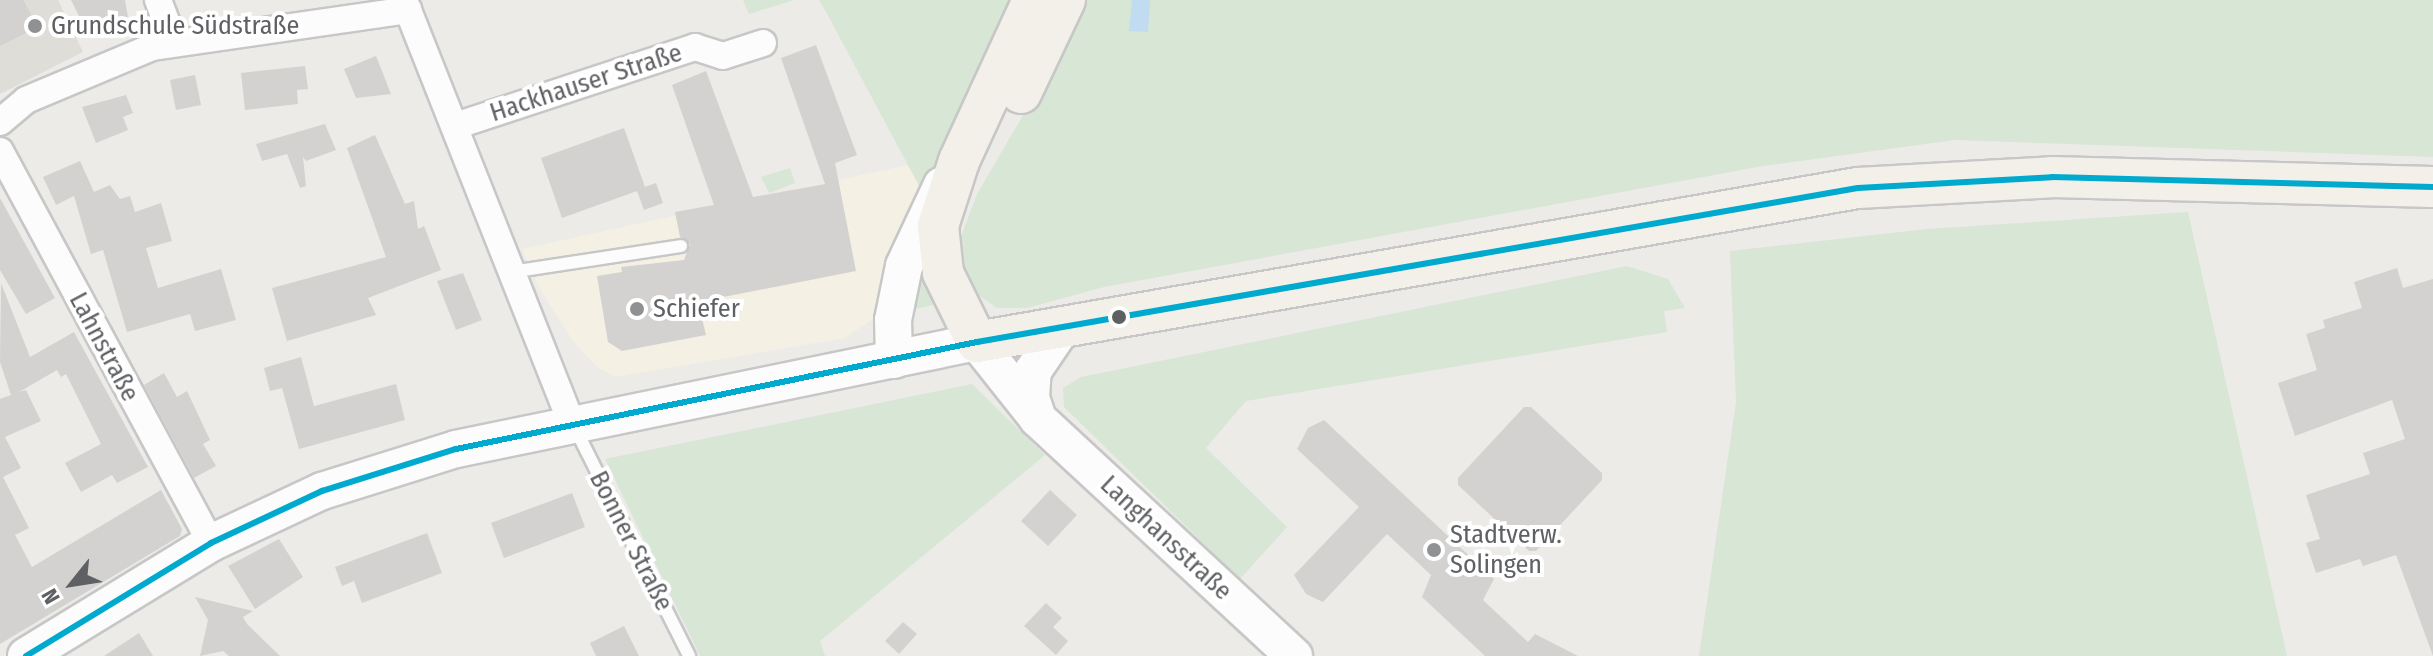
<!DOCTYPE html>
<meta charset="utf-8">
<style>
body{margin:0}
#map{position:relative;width:2433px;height:656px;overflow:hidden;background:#ecebe8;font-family:"Fira Sans Condensed",sans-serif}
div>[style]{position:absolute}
.commercial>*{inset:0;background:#f4f0e3}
.education>*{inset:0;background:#dfddd8}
.green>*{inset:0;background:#d7e6d5}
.water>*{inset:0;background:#c1dcf0}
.building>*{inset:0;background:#d3d2d0}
.roads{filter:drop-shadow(2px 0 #c7c7c7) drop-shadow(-2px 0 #c7c7c7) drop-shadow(0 2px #c7c7c7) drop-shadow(0 -2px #c7c7c7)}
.lane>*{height:12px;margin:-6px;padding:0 6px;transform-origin:6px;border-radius:6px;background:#fcfcfc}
.street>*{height:26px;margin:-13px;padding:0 13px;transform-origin:13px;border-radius:13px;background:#fcfcfc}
.secondary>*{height:36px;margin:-18px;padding:0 18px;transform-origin:18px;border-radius:18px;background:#fcfcfc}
.primary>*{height:40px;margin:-20px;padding:0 20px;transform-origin:20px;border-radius:20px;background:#f2f0e9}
.bus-1>*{height:6px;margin:-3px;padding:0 3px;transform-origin:3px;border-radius:3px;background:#00a9ce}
.dots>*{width:22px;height:22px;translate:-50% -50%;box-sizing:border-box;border:4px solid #fff;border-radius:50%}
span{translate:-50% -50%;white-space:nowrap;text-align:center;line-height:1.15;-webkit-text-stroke:8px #fff;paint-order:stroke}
.poi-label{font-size:26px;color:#5e6064}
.left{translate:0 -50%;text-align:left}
.street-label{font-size:26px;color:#5e6064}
.north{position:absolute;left:32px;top:544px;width:80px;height:80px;-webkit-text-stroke:6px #fff;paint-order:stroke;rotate:240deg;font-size:22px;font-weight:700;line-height:32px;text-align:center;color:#5e6064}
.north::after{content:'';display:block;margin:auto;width:28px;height:36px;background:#5e6064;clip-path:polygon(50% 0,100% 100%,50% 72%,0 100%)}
</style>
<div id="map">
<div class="commercial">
<div style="clip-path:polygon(908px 165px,924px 195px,884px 312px,845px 338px,615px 377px,597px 367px,573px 341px,538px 286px,522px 249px)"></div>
</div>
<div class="education">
<div style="clip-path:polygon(0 0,58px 0,83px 52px,0 94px)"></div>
</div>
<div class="green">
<div style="clip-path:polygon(743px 0,794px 0,749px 14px)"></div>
<div style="clip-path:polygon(819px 0,1017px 0,924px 195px,825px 10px)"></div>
<div style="clip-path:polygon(1076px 0,2433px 0,2433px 157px,1955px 140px,1763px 166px,1104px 287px,1027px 308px,997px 308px,971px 290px,960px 261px,959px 242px,977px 194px,1036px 93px)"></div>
<div style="clip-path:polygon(790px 168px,795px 183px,769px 193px,761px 177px)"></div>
<div style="clip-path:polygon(2188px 212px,2287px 656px,1699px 656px,1736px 402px,1730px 251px,1927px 229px)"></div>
<div style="clip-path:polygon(919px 238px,938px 304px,906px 311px)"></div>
<div style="clip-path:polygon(1627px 266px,1668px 279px,1685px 308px,1664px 311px,1667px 332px,1246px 401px,1206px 448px,1287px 527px,1240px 579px,1064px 407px,1063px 388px,1081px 377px)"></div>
<div style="clip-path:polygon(972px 384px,1045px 455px,820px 641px,825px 656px,700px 656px,605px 459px)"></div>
</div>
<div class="water">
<div style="clip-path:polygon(1132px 0,1150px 0,1148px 32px,1129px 31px)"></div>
</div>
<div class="building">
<div style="clip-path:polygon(0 0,23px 0,38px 27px,0 46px)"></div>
<div style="clip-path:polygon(71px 0,125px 0,128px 17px,97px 32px,96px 24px,85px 28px)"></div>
<div style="clip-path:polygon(816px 45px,857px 155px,835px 163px,856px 271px,698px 302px,706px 335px,622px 351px,608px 342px,597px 276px,622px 272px,621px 267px,684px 260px,690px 244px,680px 237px,675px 212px,714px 205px,672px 85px,706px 71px,753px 197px,825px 184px,781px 58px)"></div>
<div style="clip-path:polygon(376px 56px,391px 94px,356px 98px,344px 69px)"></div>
<div style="clip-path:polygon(305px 66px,308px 89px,297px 90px,298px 104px,245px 110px,241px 73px)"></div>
<div style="clip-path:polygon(195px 75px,201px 105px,176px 110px,170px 80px)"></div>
<div style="clip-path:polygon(126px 95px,133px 113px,123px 117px,128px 130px,96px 143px,82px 107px)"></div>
<div style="clip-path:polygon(325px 124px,336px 150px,306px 161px,303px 157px,306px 186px,300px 188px,287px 154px,262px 161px,256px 144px)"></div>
<div style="clip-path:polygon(624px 128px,645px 187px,656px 183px,663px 203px,644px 210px,637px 191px,562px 218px,541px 158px)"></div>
<div style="clip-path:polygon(375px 135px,405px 204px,414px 201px,418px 229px,424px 226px,441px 270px,368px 298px,376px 315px,287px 341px,272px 288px,386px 257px,347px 148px)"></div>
<div style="clip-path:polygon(80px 161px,94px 192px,110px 185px,120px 199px,130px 196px,135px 212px,161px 203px,172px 241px,146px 248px,158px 288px,221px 269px,236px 320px,195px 331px,190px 314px,127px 332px,103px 250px,91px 254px,74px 196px,56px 205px,43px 177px)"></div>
<div style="clip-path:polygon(0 198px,55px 298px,26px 314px,0 270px)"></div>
<div style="clip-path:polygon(2397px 268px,2403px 288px,2433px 279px,2433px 656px,2396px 555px,2363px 566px,2360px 559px,2316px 573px,2306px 543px,2320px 539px,2306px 495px,2370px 474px,2363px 453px,2405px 439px,2392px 400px,2295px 436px,2278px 383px,2317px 370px,2306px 334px,2325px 328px,2323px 320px,2362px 308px,2354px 282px)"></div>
<div style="clip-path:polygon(463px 273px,482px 320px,456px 330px,437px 281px)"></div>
<div style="clip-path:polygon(1px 283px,30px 357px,74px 332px,148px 467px,117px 483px,112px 475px,81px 492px,65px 463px,101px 444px,66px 374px,61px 377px,57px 370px,19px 392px,26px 390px,41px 421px,5px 437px,21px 468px,3px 477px,29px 528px,15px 535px,32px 567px,161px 490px,182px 529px,180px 536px,0 644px,0 399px,11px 395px,0 362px)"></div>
<div style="clip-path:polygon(301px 357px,314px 406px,396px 384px,405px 420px,299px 449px,282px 388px,270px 391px,264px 368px)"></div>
<div style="clip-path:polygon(164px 373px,177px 397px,187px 391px,210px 440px,203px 444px,216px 466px,194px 478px,144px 385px)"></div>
<div style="clip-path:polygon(1524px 407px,1531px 407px,1602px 473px,1602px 480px,1536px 551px,1529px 551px,1458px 485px,1458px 478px)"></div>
<div style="clip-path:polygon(1324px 420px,1494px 579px,1483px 600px,1528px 642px,1535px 634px,1578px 656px,1485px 656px,1422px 597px,1431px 575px,1387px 534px,1323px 602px,1306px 594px,1294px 575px,1359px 507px,1297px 449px,1308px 428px)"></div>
<div style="clip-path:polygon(1050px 490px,1077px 515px,1048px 546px,1021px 521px)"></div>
<div style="clip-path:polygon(572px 493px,585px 527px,504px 558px,491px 523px)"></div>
<div style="clip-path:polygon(427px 533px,442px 573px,362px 603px,354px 581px,342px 586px,335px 567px)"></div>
<div style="clip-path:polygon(279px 539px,303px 577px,255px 609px,228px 566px)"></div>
<div style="clip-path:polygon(195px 597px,253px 611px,243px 617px,247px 624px,280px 656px,229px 656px,223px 651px,200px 656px,208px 620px)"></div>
<div style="clip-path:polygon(1046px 603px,1062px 618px,1053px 627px,1068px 641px,1056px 655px,1024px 626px)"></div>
<div style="clip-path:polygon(903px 622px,917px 634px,899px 654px,885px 641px)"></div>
<div style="clip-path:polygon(624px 626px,639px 656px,596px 656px,590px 643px)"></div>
<div style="clip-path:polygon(139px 633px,153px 656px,104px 656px)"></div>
</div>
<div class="roads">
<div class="lane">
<div style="left:511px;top:272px;width:172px;rotate:-8.7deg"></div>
<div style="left:575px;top:428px;width:255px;rotate:63.4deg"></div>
</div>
<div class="street">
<div style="left:158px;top:0;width:45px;rotate:69.1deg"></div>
<div style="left:404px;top:0;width:458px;rotate:68.4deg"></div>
<div style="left:0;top:122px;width:34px;rotate:-40deg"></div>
<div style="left:26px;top:100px;width:137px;rotate:-22.8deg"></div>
<div style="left:152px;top:47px;width:259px;rotate:-8.2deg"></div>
<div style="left:455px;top:126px;width:253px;rotate:-18.2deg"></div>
<div style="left:695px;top:47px;width:29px;rotate:18deg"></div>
<div style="left:723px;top:56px;width:42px;rotate:-18deg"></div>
<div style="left:0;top:151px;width:445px;rotate:61.7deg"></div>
</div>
<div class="secondary">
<div style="left:894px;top:360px;width:40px;rotate:-91.4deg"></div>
<div style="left:893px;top:320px;width:55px;rotate:-78.5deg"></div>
<div style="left:904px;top:266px;width:89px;rotate:-64.9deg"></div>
<div style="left:1038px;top:419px;width:23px;rotate:-108deg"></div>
<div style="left:1031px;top:397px;width:26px;rotate:-86deg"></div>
<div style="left:1033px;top:371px;width:52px;rotate:-56deg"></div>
<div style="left:26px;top:656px;width:217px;rotate:-31.4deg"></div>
<div style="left:211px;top:543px;width:123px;rotate:-25.1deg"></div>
<div style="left:322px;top:491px;width:140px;rotate:-17.4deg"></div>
<div style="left:456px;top:449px;width:532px;rotate:-11.61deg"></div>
<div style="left:977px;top:342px;width:98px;rotate:51.6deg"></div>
<div style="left:1038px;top:419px;width:349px;rotate:42.8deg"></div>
</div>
<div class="primary">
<div style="left:1033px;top:0;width:177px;rotate:114.7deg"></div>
<div style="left:959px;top:161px;width:68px;rotate:107.9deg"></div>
<div style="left:938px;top:226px;width:47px;rotate:83.9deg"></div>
<div style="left:943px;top:273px;width:77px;rotate:63.8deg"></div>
<div style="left:977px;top:342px;width:894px;rotate:-9.92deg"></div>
<div style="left:1858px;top:188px;width:194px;rotate:-3.2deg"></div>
<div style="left:2052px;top:177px;width:381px;rotate:1.5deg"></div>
<div style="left:1021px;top:93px;width:103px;rotate:-64.7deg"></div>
</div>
</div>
<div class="bus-1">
<div style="left:26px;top:656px;width:217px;rotate:-31.4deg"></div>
<div style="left:211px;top:543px;width:123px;rotate:-25.1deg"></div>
<div style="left:322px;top:491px;width:140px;rotate:-17.4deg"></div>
<div style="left:456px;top:449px;width:532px;rotate:-11.61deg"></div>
<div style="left:977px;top:342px;width:894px;rotate:-9.92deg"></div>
<div style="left:1858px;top:188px;width:194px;rotate:-3.2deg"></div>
<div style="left:2052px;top:177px;width:381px;rotate:1.5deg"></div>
</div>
<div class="dots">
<div style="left:35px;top:26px;background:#909192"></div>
<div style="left:637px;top:309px;background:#909192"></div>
<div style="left:1119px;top:317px;background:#5e6064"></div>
<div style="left:1434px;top:550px;background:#909192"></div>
</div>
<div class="poi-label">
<span class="left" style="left:51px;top:26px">Grundschule Südstraße</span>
<span class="left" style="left:653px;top:309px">Schiefer</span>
<span class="left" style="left:1450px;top:550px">Stadtverw.<br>Solingen</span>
</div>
<div class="street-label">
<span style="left:586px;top:83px;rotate:-18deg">Hackhauser Straße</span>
<span style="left:104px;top:347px;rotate:62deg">Lahnstraße</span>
<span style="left:1166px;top:538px;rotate:43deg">Langhansstraße</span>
<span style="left:631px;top:541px;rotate:63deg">Bonner Straße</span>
</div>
<div class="north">N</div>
</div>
